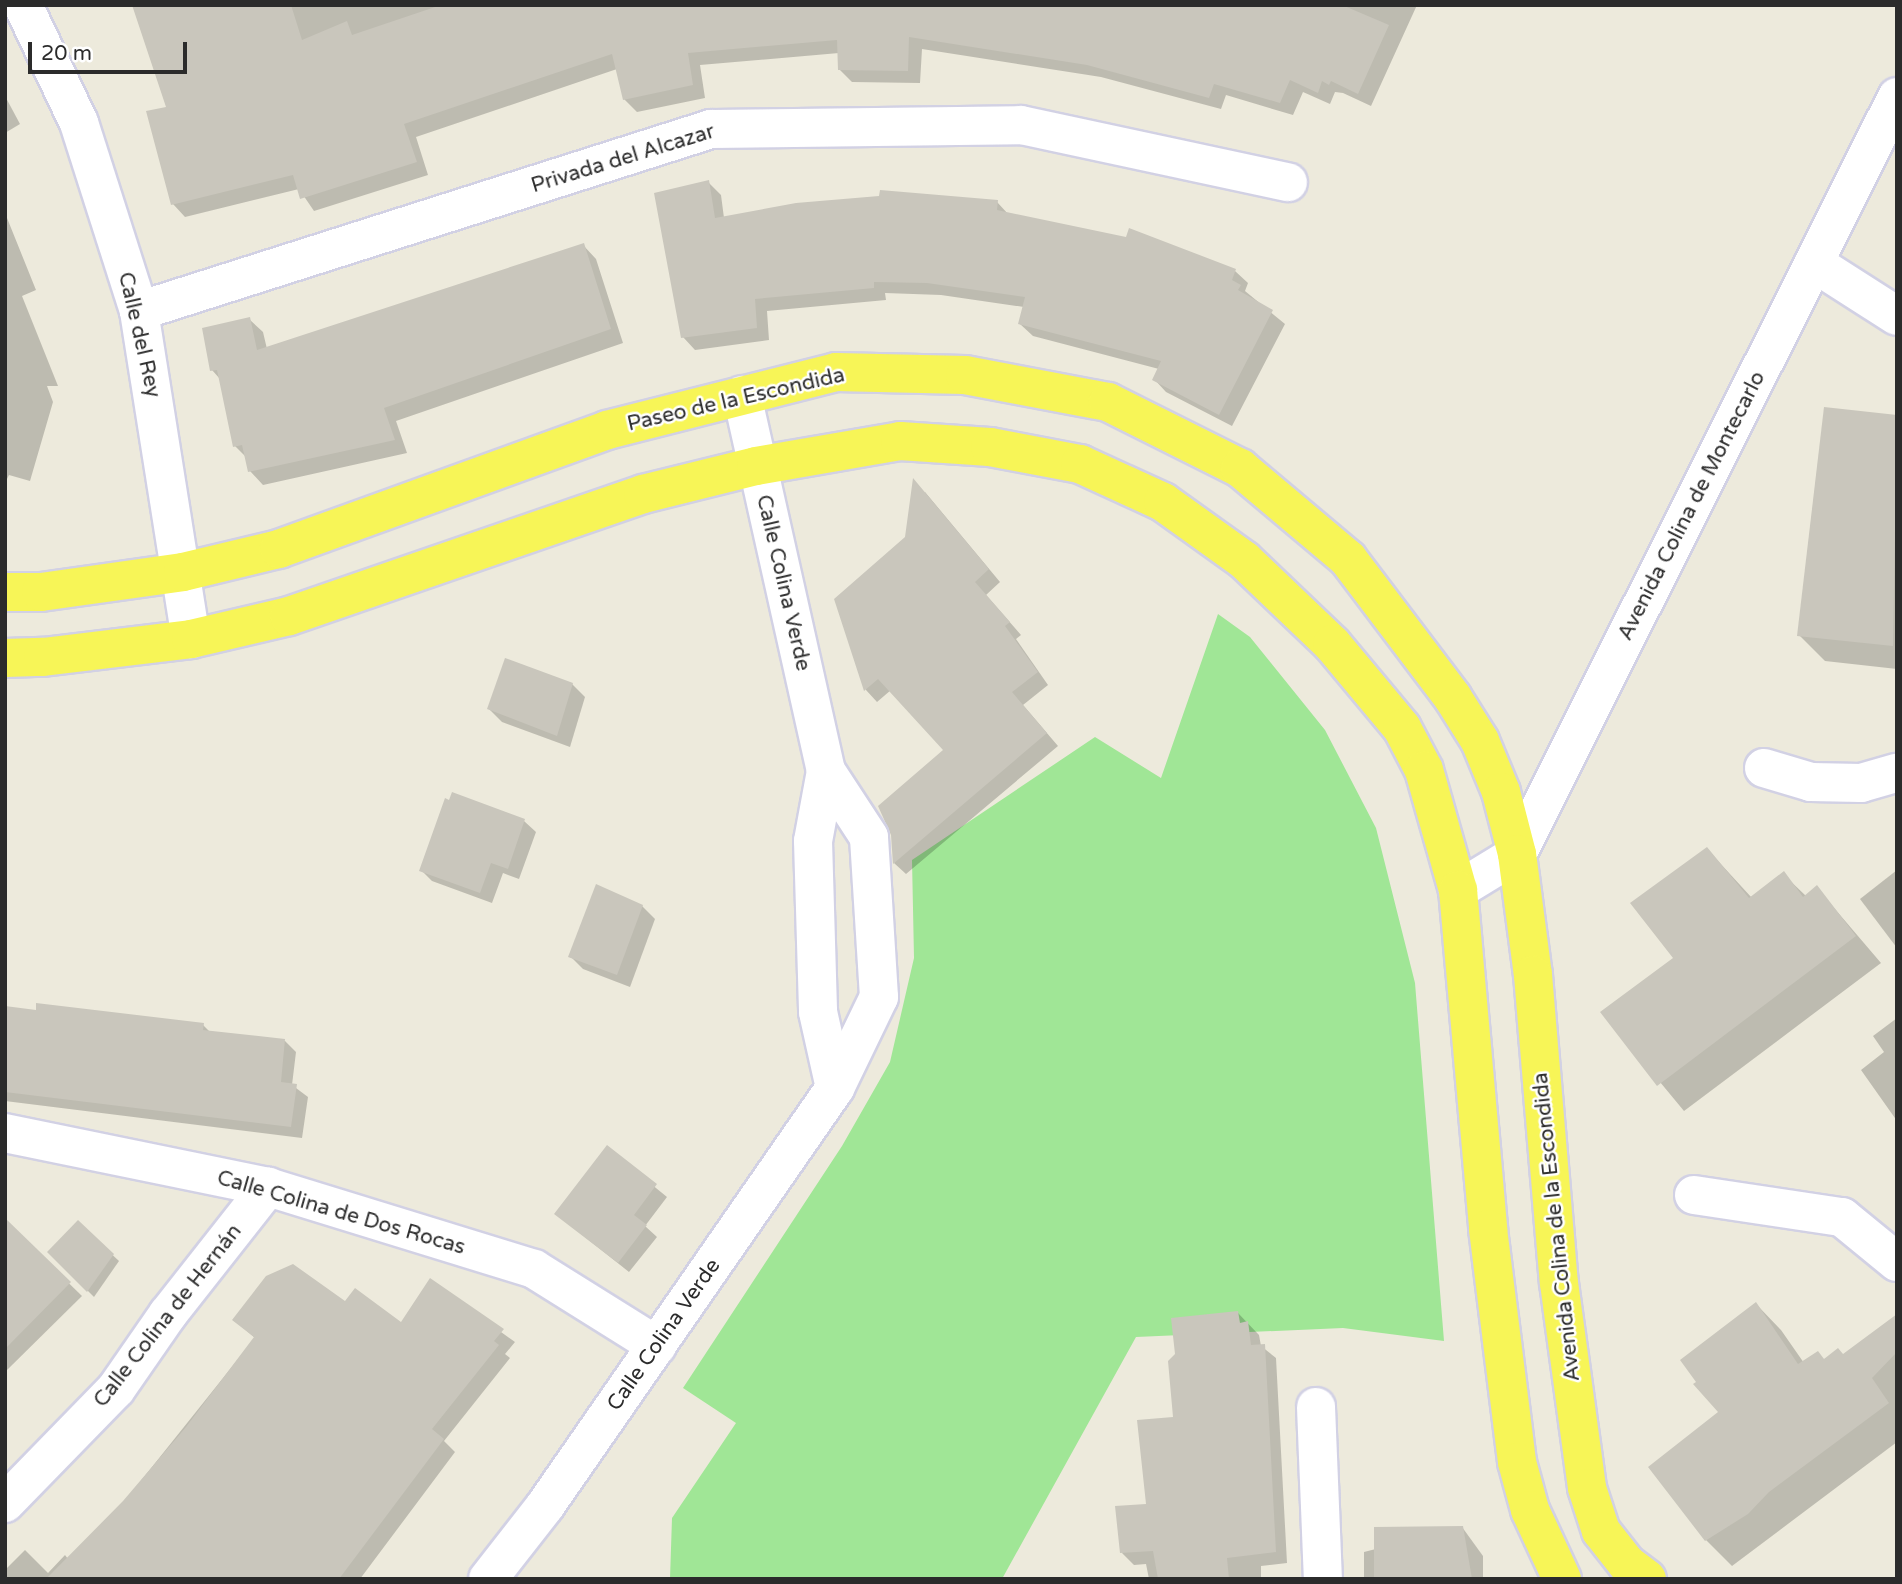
<!DOCTYPE html>
<meta charset="utf-8">
<style>
body{margin:0}
#map{position:relative;width:1902px;height:1584px;overflow:hidden;background:#edeadc;font-family:"Varela Round",sans-serif}
div>[style]{position:absolute}
.green>*{inset:0;background:#a0e696}
.shadow>*{inset:0;background:#0003}
.building>*{inset:0;background:#c9c6bc}
.roads{filter:drop-shadow(2px 0 #d2d1e4) drop-shadow(-2px 0 #d2d1e4) drop-shadow(0 2px #d2d1e4) drop-shadow(0 -2px #d2d1e4)}
.minor>*{height:38px;margin:-19px;padding:0 19px;transform-origin:19px;border-radius:19px;background:#fff}
.major>*{height:38px;margin:-19px;padding:0 19px;transform-origin:19px;border-radius:19px;background:#f7f557}
span{translate:-50% -50%;white-space:nowrap;text-align:center;line-height:1.15;-webkit-text-stroke:5px #fff;paint-order:stroke}
.street-label{font-size:21px;color:#2b2b2b}
.frame{position:absolute;inset:0;border:7px solid #2b2b2b;pointer-events:none}
.scale{position:absolute;left:28px;top:42px;width:159px;height:32px;box-sizing:border-box;border:4px solid #2b2b2b;border-top:0;padding-left:9px;font-size:21px;line-height:24px;white-space:nowrap;color:#2b2b2b;-webkit-text-stroke:5px #fff;paint-order:stroke}
</style>
<div id="map">
<div class="green">
<div style="clip-path:polygon(1218px 614px,1250px 637px,1325px 730px,1376px 828px,1415px 983px,1444px 1341px,1343px 1328px,1136px 1337px,1002px 1579px,670px 1579px,672px 1518px,736px 1423px,683px 1388px,842px 1146px,890px 1062px,914px 958px,912px 860px,1095px 737px,1161px 778px)"></div>
</div>
<div class="shadow">
<div style="clip-path:polygon(133px 5px,1417px 5px,1371px 106px,1343px 93px,1335px 92px,1330px 104px,1303px 92px,1293px 115px,1226px 95px,1221px 109px,1101px 77px,922px 49px,920px 83px,852px 82px,839px 69px,839px 53px,700px 65px,705px 98px,637px 112px,624px 99px,617px 69px,416px 137px,428px 175px,314px 211px,299px 189px,185px 217px,173px 204px,168px 108px)"></div>
<div style="clip-path:polygon(5px 96px,20px 124px,5px 133px)"></div>
<div style="clip-path:polygon(708px 182px,721px 195px,724px 218px,997px 202px,1009px 215px,1127px 239px,1130px 231px,1235px 271px,1248px 283px,1245px 291px,1285px 324px,1232px 426px,1166px 392px,1154px 379px,1159px 369px,1033px 336px,1020px 324px,1024px 307px,941px 295px,885px 293px,886px 300px,767px 311px,769px 340px,695px 350px,683px 337px)"></div>
<div style="clip-path:polygon(5px 213px,36px 290px,22px 296px,58px 386px,47px 386px,53px 402px,30px 481px,9px 475px,5px 483px)"></div>
<div style="clip-path:polygon(583px 245px,596px 259px,623px 343px,396px 421px,407px 453px,263px 485px,250px 471px,246px 457px,235px 446px,220px 379px,212px 370px,249px 319px,263px 332px,267px 349px)"></div>
<div style="clip-path:polygon(1897px 417px,1897px 669px,1825px 661px,1799px 635px)"></div>
<div style="clip-path:polygon(925px 492px,1000px 582px,986px 595px,1021px 635px,1016px 639px,1048px 685px,1023px 705px,1058px 746px,906px 874px,894px 863px,945px 750px,891px 690px,877px 702px,866px 690px,836px 600px,907px 538px)"></div>
<div style="clip-path:polygon(572px 684px,585px 697px,570px 747px,502px 722px,489px 709px)"></div>
<div style="clip-path:polygon(524px 821px,536px 832px,519px 879px,503px 873px,492px 903px,432px 881px,421px 870px)"></div>
<div style="clip-path:polygon(1707px 849px,1752px 898px,1783px 874px,1806px 896px,1817px 888px,1881px 963px,1684px 1111px,1602px 1012px,1675px 959px)"></div>
<div style="clip-path:polygon(1897px 870px,1897px 948px,1860px 899px)"></div>
<div style="clip-path:polygon(642px 906px,655px 919px,630px 987px,583px 969px,570px 956px)"></div>
<div style="clip-path:polygon(5px 1008px,203px 1025px,211px 1033px,285px 1041px,296px 1052px,292px 1085px,308px 1097px,302px 1138px,5px 1101px)"></div>
<div style="clip-path:polygon(1897px 1018px,1897px 1121px,1861px 1070px,1884px 1052px,1873px 1036px)"></div>
<div style="clip-path:polygon(607px 1148px,667px 1197px,645px 1226px,657px 1237px,629px 1272px,556px 1214px)"></div>
<div style="clip-path:polygon(5px 1221px,82px 1296px,5px 1372px)"></div>
<div style="clip-path:polygon(78px 1223px,119px 1261px,94px 1297px,49px 1252px)"></div>
<div style="clip-path:polygon(430px 1281px,515px 1342px,505px 1354px,510px 1358px,444px 1441px,455px 1452px,360px 1579px,5px 1579px,5px 1570px,25px 1550px,48px 1573px,65px 1555px,68px 1559px,124px 1502px,255px 1338px,234px 1320px,345px 1304px,401px 1325px)"></div>
<div style="clip-path:polygon(1756px 1304px,1781px 1330px,1804px 1363px,1844px 1355px,1897px 1317px,1897px 1442px,1732px 1566px,1706px 1540px,1721px 1413px)"></div>
<div style="clip-path:polygon(1238px 1313px,1259px 1335px,1261px 1346px,1276px 1358px,1287px 1563px,1261px 1566px,1261px 1579px,1149px 1579px,1146px 1564px,1134px 1565px,1122px 1553px,1148px 1505px,1175px 1418px)"></div>
<div style="clip-path:polygon(1462px 1527px,1483px 1556px,1483px 1579px,1364px 1579px,1364px 1552px)"></div>
</div>
<div class="building">
<div style="clip-path:polygon(132px 5px,291px 5px,302px 40px,347px 21px,352px 35px,441px 5px,1342px 5px,1389px 25px,1358px 94px,1331px 81px,1329px 85px,1322px 81px,1318px 93px,1290px 80px,1280px 103px,1214px 84px,1209px 98px,1087px 65px,909px 37px,908px 71px,838px 70px,837px 40px,688px 53px,693px 85px,623px 100px,612px 54px,404px 124px,417px 162px,300px 199px,293px 175px,171px 205px,146px 111px,166px 107px)"></div>
<div style="clip-path:polygon(709px 180px,715px 218px,796px 203px,879px 196px,880px 190px,998px 200px,997px 210px,1126px 237px,1129px 228px,1236px 269px,1232px 280px,1241px 285px,1238px 290px,1273px 310px,1219px 415px,1152px 380px,1161px 361px,1018px 324px,1025px 297px,927px 283px,874px 282px,874px 288px,755px 299px,757px 328px,681px 338px,654px 193px)"></div>
<div style="clip-path:polygon(584px 243px,611px 329px,384px 408px,395px 440px,248px 472px,242px 445px,233px 447px,217px 370px,210px 371px,202px 328px,250px 317px,257px 350px)"></div>
<div style="clip-path:polygon(1824px 407px,1897px 415px,1893px 646px,1797px 636px)"></div>
<div style="clip-path:polygon(913px 478px,989px 569px,975px 582px,1010px 622px,1005px 626px,1038px 672px,1012px 692px,1047px 733px,893px 864px,891px 835px,878px 806px,943px 750px,878px 679px,864px 691px,834px 599px,905px 537px)"></div>
<div style="clip-path:polygon(505px 658px,573px 683px,557px 736px,487px 709px)"></div>
<div style="clip-path:polygon(452px 792px,525px 819px,508px 869px,491px 863px,480px 893px,419px 871px,445px 798px,449px 800px)"></div>
<div style="clip-path:polygon(1707px 847px,1749px 898px,1784px 871px,1803px 897px,1817px 885px,1856px 936px,1657px 1086px,1600px 1012px,1673px 958px,1630px 903px)"></div>
<div style="clip-path:polygon(596px 884px,643px 905px,617px 975px,568px 957px)"></div>
<div style="clip-path:polygon(36px 1003px,204px 1023px,203px 1030px,285px 1039px,281px 1082px,297px 1084px,291px 1127px,5px 1092px,5px 1006px,36px 1010px)"></div>
<div style="clip-path:polygon(607px 1145px,657px 1184px,634px 1215px,647px 1225px,618px 1263px,554px 1214px)"></div>
<div style="clip-path:polygon(5px 1218px,71px 1282px,5px 1349px)"></div>
<div style="clip-path:polygon(78px 1220px,114px 1254px,87px 1292px,47px 1252px)"></div>
<div style="clip-path:polygon(293px 1264px,345px 1301px,355px 1288px,401px 1322px,430px 1278px,504px 1329px,494px 1341px,499px 1345px,432px 1429px,444px 1439px,339px 1579px,46px 1579px,123px 1501px,186px 1427px,254px 1337px,232px 1320px,266px 1276px)"></div>
<div style="clip-path:polygon(1756px 1302px,1798px 1364px,1818px 1351px,1824px 1359px,1838px 1348px,1843px 1354px,1897px 1314px,1897px 1352px,1872px 1378px,1889px 1403px,1769px 1492px,1748px 1514px,1705px 1541px,1648px 1467px,1718px 1412px,1693px 1384px,1696px 1382px,1680px 1360px)"></div>
<div style="clip-path:polygon(1238px 1311px,1240px 1323px,1248px 1321px,1251px 1345px,1265px 1344px,1276px 1552px,1227px 1558px,1229px 1579px,1158px 1579px,1153px 1551px,1120px 1553px,1115px 1506px,1146px 1504px,1137px 1420px,1173px 1417px,1168px 1361px,1175px 1354px,1171px 1318px)"></div>
<div style="clip-path:polygon(1463px 1526px,1472px 1579px,1374px 1579px,1374px 1527px)"></div>
</div>
<div class="roads">
<div class="minor">
<div style="left:23px;top:5px;width:131px;rotate:64.6deg"></div>
<div style="left:79px;top:123px;width:197px;rotate:72.3deg"></div>
<div style="left:139px;top:311px;width:332px;rotate:81deg"></div>
<div style="left:1814px;top:263px;width:98px;rotate:32.6deg"></div>
<div style="left:139px;top:311px;width:600px;rotate:-17.65deg"></div>
<div style="left:711px;top:129px;width:310px;rotate:-0.7deg"></div>
<div style="left:1021px;top:125px;width:273px;rotate:12.1deg"></div>
<div style="left:1764px;top:768px;width:49px;rotate:16.6deg"></div>
<div style="left:1811px;top:782px;width:50px;rotate:1.1deg"></div>
<div style="left:1861px;top:783px;width:37px;rotate:-16deg"></div>
<div style="left:826px;top:771px;width:71px;rotate:100.5deg"></div>
<div style="left:813px;top:841px;width:171px;rotate:88.3deg"></div>
<div style="left:818px;top:1012px;width:78px;rotate:77.4deg"></div>
<div style="left:1458px;top:890px;width:69px;rotate:-31.4deg"></div>
<div style="left:1517px;top:854px;width:847px;rotate:-63.34deg"></div>
<div style="left:5px;top:1133px;width:268px;rotate:11.6deg"></div>
<div style="left:268px;top:1187px;width:278px;rotate:17.1deg"></div>
<div style="left:534px;top:1269px;width:145px;rotate:32deg"></div>
<div style="left:1694px;top:1195px;width:150px;rotate:8.5deg"></div>
<div style="left:1842px;top:1217px;width:71px;rotate:39.3deg"></div>
<div style="left:1316px;top:1407px;width:172px;rotate:87.7deg"></div>
<div style="left:5px;top:1503px;width:159px;rotate:-45.8deg"></div>
<div style="left:116px;top:1389px;width:91px;rotate:-55.3deg"></div>
<div style="left:168px;top:1314px;width:162px;rotate:-51.8deg"></div>
<div style="left:488px;top:1579px;width:93px;rotate:-52deg"></div>
<div style="left:545px;top:1506px;width:509px;rotate:-55.25deg"></div>
<div style="left:835px;top:1088px;width:101px;rotate:-64.2deg"></div>
<div style="left:879px;top:997px;width:160px;rotate:-93.6deg"></div>
<div style="left:869px;top:837px;width:79px;rotate:-123.1deg"></div>
<div style="left:826px;top:771px;width:385px;rotate:-102.6deg"></div>
</div>
<div class="major">
<div style="left:5px;top:592px;width:36px"></div>
<div style="left:41px;top:592px;width:143px;rotate:-8deg"></div>
<div style="left:183px;top:572px;width:99px;rotate:-13.5deg"></div>
<div style="left:279px;top:549px;width:349px;rotate:-19.9deg"></div>
<div style="left:607px;top:430px;width:236px;rotate:-14.2deg"></div>
<div style="left:836px;top:372px;width:129px;rotate:1.3deg"></div>
<div style="left:965px;top:375px;width:146px;rotate:10.7deg"></div>
<div style="left:1108px;top:402px;width:148px;rotate:26.6deg"></div>
<div style="left:1240px;top:468px;width:141px;rotate:40.1deg"></div>
<div style="left:1348px;top:559px;width:174px;rotate:52.9deg"></div>
<div style="left:1453px;top:698px;width:51px;rotate:57.9deg"></div>
<div style="left:1480px;top:741px;width:55px;rotate:67.6deg"></div>
<div style="left:1501px;top:792px;width:64px;rotate:75.5deg"></div>
<div style="left:1517px;top:854px;width:122px;rotate:82.5deg"></div>
<div style="left:1533px;top:975px;width:309px;rotate:85.2deg"></div>
<div style="left:1559px;top:1283px;width:207px;rotate:82.2deg"></div>
<div style="left:1587px;top:1488px;width:45px;rotate:72deg"></div>
<div style="left:1601px;top:1531px;width:42px;rotate:51.8deg"></div>
<div style="left:1627px;top:1564px;width:25px;rotate:37deg"></div>
<div style="left:5px;top:658px;width:38px;rotate:-2deg"></div>
<div style="left:43px;top:657px;width:149px;rotate:-6.9deg"></div>
<div style="left:191px;top:639px;width:101px;rotate:-13.2deg"></div>
<div style="left:289px;top:616px;width:374px;rotate:-19deg"></div>
<div style="left:643px;top:494px;width:116px;rotate:-13.9deg"></div>
<div style="left:756px;top:466px;width:146px;rotate:-9.8deg"></div>
<div style="left:900px;top:441px;width:90px;rotate:3.8deg"></div>
<div style="left:990px;top:447px;width:92px;rotate:10.7deg"></div>
<div style="left:1080px;top:464px;width:91px;rotate:24.6deg"></div>
<div style="left:1163px;top:502px;width:100px;rotate:35.6deg"></div>
<div style="left:1244px;top:560px;width:122px;rotate:43.7deg"></div>
<div style="left:1332px;top:644px;width:109px;rotate:50.2deg"></div>
<div style="left:1402px;top:728px;width:47px;rotate:62.4deg"></div>
<div style="left:1424px;top:770px;width:125px;rotate:74.2deg"></div>
<div style="left:1458px;top:890px;width:340px;rotate:84.9deg"></div>
<div style="left:1488px;top:1229px;width:235px;rotate:82.9deg"></div>
<div style="left:1517px;top:1462px;width:50px;rotate:74.8deg"></div>
<div style="left:1530px;top:1510px;width:76px;rotate:65.1deg"></div>
</div>
</div>
<div class="street-label">
<span style="left:623px;top:159px;rotate:-17deg">Privada del Alcazar</span>
<span style="left:139px;top:335px;rotate:77deg">Calle del Rey</span>
<span style="left:736px;top:400px;rotate:-13deg">Paseo de la Escondida</span>
<span style="left:1692px;top:506px;rotate:-63deg">Avenida Colina de Montecarlo</span>
<span style="left:783px;top:583px;rotate:77deg">Calle Colina Verde</span>
<span style="left:341px;top:1213px;rotate:16deg">Calle Colina de Dos Rocas</span>
<span style="left:1557px;top:1227px;rotate:-96deg">Avenida Colina de la Escondida</span>
<span style="left:168px;top:1316px;rotate:-52deg">Calle Colina de Hernán</span>
<span style="left:664px;top:1335px;rotate:-55deg">Calle Colina Verde</span>
</div>
<div class="frame"></div>
<div class="scale">20 m</div>
</div>
